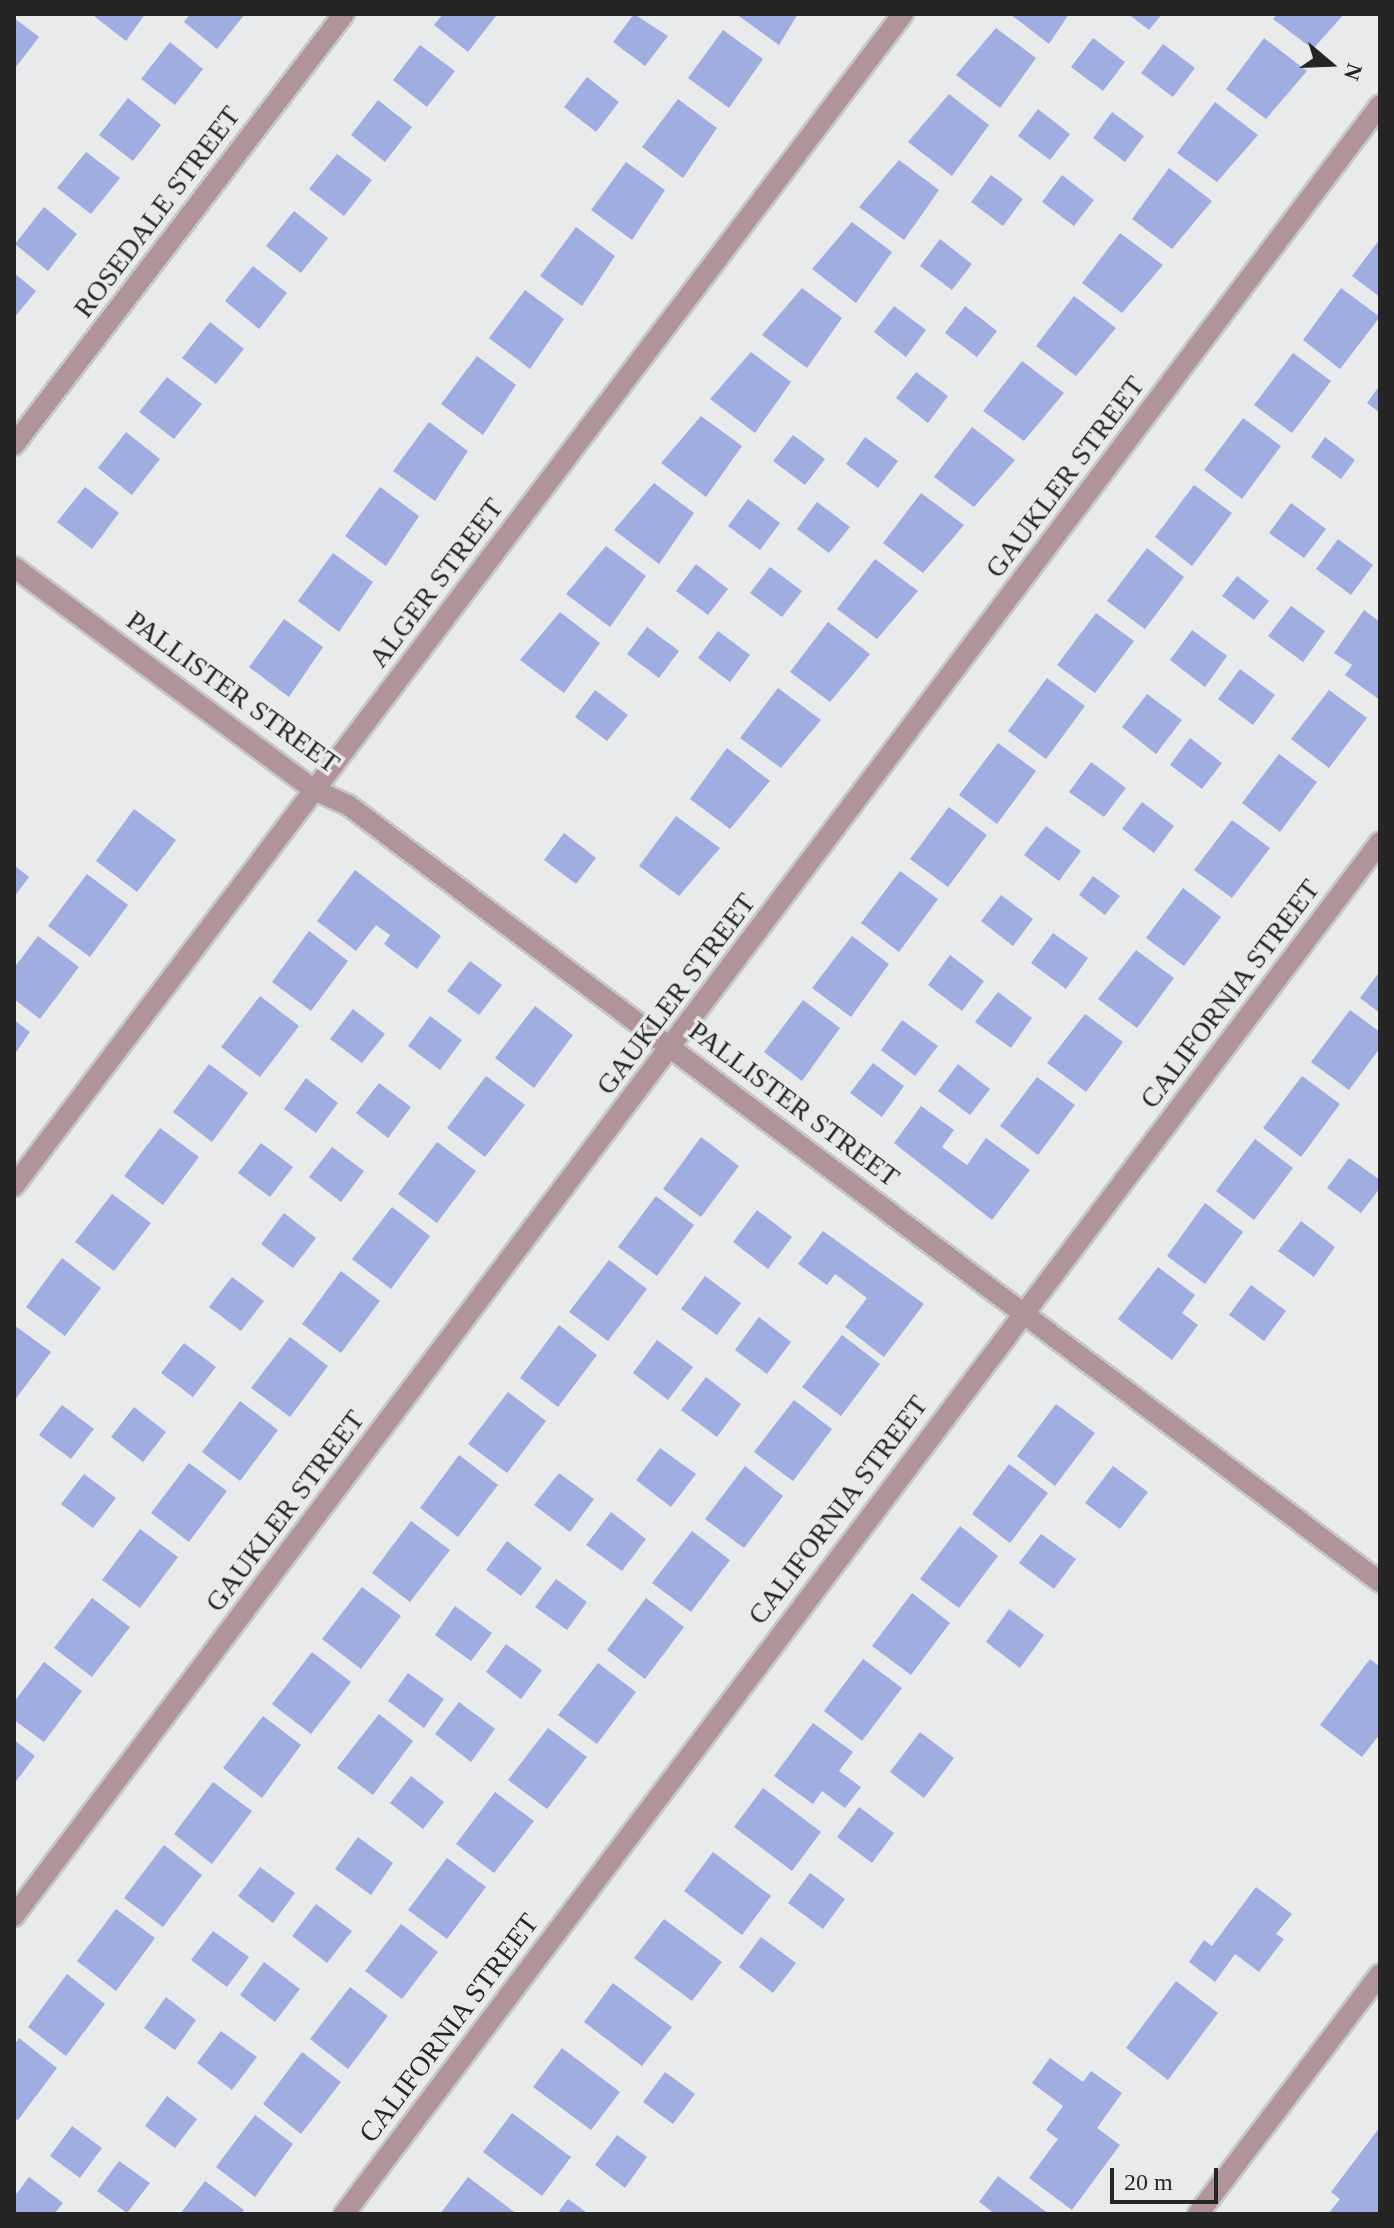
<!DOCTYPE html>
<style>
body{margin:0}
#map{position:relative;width:1394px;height:2228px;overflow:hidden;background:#e9eaec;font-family:Georgia,serif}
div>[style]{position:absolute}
.building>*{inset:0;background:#a0ade1}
.roads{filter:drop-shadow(2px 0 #c6c7c8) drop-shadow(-2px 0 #c6c7c8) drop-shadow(0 2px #c6c7c8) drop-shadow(0 -2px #c6c7c8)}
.street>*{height:20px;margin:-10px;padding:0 10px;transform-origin:10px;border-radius:10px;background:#b0949a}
span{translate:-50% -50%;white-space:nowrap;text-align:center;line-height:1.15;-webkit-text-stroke:7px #e9eaec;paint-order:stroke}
.street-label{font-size:28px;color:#252526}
.frame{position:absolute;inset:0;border:16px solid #252526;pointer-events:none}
.north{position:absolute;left:1290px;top:24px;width:80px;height:80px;-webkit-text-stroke:6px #e9eaec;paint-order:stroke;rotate:109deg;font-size:22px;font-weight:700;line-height:32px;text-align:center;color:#252526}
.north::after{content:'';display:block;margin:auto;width:28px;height:36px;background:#252526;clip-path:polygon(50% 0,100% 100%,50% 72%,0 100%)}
.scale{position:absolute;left:1110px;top:2168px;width:108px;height:36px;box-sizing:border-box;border:4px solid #252526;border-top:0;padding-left:10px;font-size:24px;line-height:28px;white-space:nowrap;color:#252526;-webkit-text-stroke:6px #e9eaec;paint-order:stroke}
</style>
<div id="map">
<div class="building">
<div style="clip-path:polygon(95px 14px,145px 14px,126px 41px,94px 16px)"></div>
<div style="clip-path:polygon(190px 14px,245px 14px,217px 49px,184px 22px)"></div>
<div style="clip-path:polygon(443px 14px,494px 14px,496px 16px,468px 52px,434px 25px)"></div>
<div style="clip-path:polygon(634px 14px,668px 36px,645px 66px,613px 42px)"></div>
<div style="clip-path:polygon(736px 14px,798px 14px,779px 45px)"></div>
<div style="clip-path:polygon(1010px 14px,1069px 14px,1049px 44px)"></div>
<div style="clip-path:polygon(1128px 14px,1162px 14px,1149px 30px)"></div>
<div style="clip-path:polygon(1277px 14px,1344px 14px,1313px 49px,1273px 19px)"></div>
<div style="clip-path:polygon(14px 18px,39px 37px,16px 67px,14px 65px)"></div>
<div style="clip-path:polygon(996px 28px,1036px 58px,1000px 108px,956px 75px)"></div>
<div style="clip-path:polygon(723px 30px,763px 59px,729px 108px,688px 78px)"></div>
<div style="clip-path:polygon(1093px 38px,1125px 62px,1103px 91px,1071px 67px)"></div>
<div style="clip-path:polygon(1264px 38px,1307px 71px,1266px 119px,1226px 89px)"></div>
<div style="clip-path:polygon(170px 42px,203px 69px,175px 105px,141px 79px)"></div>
<div style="clip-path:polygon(1163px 44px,1195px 68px,1173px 97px,1141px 73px)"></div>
<div style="clip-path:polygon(420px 45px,455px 71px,427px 107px,393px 80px)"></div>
<div style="clip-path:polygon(587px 77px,619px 102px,596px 132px,564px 107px)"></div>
<div style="clip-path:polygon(949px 94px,989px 125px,952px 176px,908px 142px)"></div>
<div style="clip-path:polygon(128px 98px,161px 125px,133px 161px,99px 135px)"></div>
<div style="clip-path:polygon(678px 99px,717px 128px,683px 178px,642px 147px)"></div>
<div style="clip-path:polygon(378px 100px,412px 127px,385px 162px,351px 135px)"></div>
<div style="clip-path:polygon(1215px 102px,1258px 135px,1217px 182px,1177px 153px)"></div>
<div style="clip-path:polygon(1038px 109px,1070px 134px,1050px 160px,1018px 136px)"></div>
<div style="clip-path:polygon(1112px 112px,1144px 136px,1125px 162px,1093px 138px)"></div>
<div style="clip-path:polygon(86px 152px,120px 178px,91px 214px,57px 188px)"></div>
<div style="clip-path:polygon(337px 154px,372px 180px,344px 216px,309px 189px)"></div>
<div style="clip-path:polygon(899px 160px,939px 190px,904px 240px,859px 207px)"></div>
<div style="clip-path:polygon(626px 162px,665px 190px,632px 240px,591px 210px)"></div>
<div style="clip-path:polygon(1169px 168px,1212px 201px,1172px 249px,1132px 219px)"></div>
<div style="clip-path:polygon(991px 175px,1023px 199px,1003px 226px,971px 202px)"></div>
<div style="clip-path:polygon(1062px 175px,1094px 200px,1074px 226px,1042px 202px)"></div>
<div style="clip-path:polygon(44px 207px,77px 234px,48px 271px,15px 244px)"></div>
<div style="clip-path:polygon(294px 211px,328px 238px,301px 273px,266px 246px)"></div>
<div style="clip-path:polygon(852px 222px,892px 252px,856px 303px,812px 269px)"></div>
<div style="clip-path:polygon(576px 227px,615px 256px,582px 306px,540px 276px)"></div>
<div style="clip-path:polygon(1120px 233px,1163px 265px,1122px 313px,1082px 283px)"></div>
<div style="clip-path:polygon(940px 239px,972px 264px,952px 290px,920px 266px)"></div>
<div style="clip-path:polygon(1380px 239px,1380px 297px,1352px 276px)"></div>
<div style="clip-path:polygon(253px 266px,287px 293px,259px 329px,225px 301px)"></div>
<div style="clip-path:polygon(14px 273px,36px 291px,14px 318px)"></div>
<div style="clip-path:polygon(802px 288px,842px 318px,807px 368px,762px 335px)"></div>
<div style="clip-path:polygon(1341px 288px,1380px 317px,1340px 369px,1303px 340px)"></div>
<div style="clip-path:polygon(525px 290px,564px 319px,530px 369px,489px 338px)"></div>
<div style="clip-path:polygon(1074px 296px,1116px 328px,1076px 376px,1036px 346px)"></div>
<div style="clip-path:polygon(894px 306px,926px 330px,906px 357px,874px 332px)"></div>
<div style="clip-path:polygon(965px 306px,997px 331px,977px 357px,945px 333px)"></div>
<div style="clip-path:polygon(210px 322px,244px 349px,216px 384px,182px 358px)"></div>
<div style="clip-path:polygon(751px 352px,791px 382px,755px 433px,710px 399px)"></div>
<div style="clip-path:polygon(1293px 353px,1331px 381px,1292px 433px,1254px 405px)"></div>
<div style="clip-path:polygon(477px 356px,516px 385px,483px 435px,441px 404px)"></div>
<div style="clip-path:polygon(1022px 361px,1064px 393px,1024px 441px,983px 411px)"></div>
<div style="clip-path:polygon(916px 372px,948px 396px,928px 423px,896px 398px)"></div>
<div style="clip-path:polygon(167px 377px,202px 404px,174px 439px,139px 412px)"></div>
<div style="clip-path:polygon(1380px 385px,1380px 413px,1367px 403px)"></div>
<div style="clip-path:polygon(701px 416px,742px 446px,706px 497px,661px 463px)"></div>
<div style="clip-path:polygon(1243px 418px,1281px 446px,1242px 499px,1204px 470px)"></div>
<div style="clip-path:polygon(429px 422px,468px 451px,435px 501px,393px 471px)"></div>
<div style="clip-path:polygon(972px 427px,1015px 460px,974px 507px,934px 477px)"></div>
<div style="clip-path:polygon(126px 432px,160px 459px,132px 495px,98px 468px)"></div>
<div style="clip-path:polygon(793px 435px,825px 459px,805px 485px,773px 461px)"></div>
<div style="clip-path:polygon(865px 437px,898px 461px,878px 488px,846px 464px)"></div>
<div style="clip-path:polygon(1325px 437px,1355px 460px,1341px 479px,1311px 457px)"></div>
<div style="clip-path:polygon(654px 483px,694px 513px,659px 564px,614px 530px)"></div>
<div style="clip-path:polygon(1194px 485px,1232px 513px,1192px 566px,1155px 537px)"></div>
<div style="clip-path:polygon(85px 487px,119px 513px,92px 549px,57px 522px)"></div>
<div style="clip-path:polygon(380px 487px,419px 516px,386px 566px,345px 536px)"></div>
<div style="clip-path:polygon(921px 493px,964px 525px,923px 573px,883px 543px)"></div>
<div style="clip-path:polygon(748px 499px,780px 523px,760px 550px,728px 526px)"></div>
<div style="clip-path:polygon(817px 502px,850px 527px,829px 553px,797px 529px)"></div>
<div style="clip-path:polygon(1291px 503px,1326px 529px,1304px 558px,1269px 533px)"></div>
<div style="clip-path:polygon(1338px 539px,1373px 565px,1351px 595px,1316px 569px)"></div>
<div style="clip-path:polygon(606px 546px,646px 576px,610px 627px,566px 594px)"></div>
<div style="clip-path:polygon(1147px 548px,1184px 577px,1145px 629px,1107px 601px)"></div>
<div style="clip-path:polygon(333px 553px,373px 582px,339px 632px,298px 601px)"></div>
<div style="clip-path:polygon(875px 559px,918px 591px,877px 639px,837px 609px)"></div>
<div style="clip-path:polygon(696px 564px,728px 589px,708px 615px,676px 591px)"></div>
<div style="clip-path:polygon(770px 567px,802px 591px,782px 617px,750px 593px)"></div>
<div style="clip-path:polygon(1237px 576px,1269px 601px,1254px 620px,1222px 596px)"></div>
<div style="clip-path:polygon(1291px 606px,1325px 631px,1303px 662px,1268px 636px)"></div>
<div style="clip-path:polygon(1364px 610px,1380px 622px,1380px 700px,1345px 675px,1352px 665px,1334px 653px)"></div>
<div style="clip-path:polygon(560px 612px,600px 643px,564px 693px,520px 660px)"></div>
<div style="clip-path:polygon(1096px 613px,1134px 641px,1095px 693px,1057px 665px)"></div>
<div style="clip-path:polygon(284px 619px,323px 647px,289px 697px,249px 667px)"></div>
<div style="clip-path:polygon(828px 622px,870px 654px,830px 702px,790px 672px)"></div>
<div style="clip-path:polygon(647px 627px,679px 651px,659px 678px,627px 654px)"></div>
<div style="clip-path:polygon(1192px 630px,1227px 656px,1205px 687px,1170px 660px)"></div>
<div style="clip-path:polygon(718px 631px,750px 655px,730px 682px,698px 658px)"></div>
<div style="clip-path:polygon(1240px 669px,1275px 695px,1253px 725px,1218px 699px)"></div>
<div style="clip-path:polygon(1047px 678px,1085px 706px,1046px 759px,1008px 731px)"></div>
<div style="clip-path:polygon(778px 688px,821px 720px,781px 768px,740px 738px)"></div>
<div style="clip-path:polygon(595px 690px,628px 715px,607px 741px,575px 717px)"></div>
<div style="clip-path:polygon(1329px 690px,1367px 718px,1329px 768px,1291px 739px)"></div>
<div style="clip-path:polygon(1147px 694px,1182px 720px,1156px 754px,1122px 727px)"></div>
<div style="clip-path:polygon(1190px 738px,1222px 763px,1202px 789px,1170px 765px)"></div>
<div style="clip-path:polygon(998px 743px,1036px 771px,997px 824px,959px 795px)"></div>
<div style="clip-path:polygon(727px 748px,770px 781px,730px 829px,690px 799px)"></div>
<div style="clip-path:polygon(1279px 754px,1317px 782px,1280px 832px,1242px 803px)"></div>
<div style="clip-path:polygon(1091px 762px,1126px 788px,1104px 817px,1069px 792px)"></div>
<div style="clip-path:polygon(1142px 802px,1174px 826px,1154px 853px,1122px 829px)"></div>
<div style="clip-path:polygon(949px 807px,987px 835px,948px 887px,910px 859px)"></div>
<div style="clip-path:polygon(134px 809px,176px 840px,137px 892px,96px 861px)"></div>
<div style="clip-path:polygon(676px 816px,720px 848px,679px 896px,639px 866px)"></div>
<div style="clip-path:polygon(1232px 820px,1270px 848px,1232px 898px,1194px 870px)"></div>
<div style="clip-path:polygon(1046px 826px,1081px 851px,1059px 881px,1024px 855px)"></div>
<div style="clip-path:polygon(564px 833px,596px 858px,576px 884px,544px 860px)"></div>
<div style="clip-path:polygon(14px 865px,29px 877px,14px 897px)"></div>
<div style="clip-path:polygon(355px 870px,441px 936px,417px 969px,384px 944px,390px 935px,376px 925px,356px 951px,317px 921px)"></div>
<div style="clip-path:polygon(900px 871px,938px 899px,899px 952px,861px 923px)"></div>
<div style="clip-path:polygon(87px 874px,128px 905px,90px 957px,48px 926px)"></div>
<div style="clip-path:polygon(1093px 876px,1120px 896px,1105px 915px,1079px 895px)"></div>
<div style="clip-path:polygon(1183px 888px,1221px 917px,1184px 966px,1146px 938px)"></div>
<div style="clip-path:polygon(1001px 895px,1033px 919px,1013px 946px,981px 921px)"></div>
<div style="clip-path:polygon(309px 931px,348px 961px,311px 1011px,272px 982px)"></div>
<div style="clip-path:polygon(1053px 933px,1088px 958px,1066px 989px,1031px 963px)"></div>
<div style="clip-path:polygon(38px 936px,79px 967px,40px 1019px,14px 999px,14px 968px)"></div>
<div style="clip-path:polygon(852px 936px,889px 964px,851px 1017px,812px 988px)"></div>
<div style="clip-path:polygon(1136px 950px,1174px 978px,1137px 1028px,1098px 999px)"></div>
<div style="clip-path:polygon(950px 955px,984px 981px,962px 1011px,928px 985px)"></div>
<div style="clip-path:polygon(470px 961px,502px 985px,479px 1015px,447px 991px)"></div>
<div style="clip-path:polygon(1380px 971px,1380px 1013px,1360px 998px)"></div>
<div style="clip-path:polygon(998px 992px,1032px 1018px,1011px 1048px,975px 1022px)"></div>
<div style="clip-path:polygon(260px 996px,299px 1026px,260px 1077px,221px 1047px)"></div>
<div style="clip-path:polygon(803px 1000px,840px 1028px,802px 1081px,764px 1052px)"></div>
<div style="clip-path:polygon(535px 1006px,573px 1035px,534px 1088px,495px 1058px)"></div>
<div style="clip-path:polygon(353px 1009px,385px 1034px,362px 1063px,330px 1039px)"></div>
<div style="clip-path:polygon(1350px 1010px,1380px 1032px,1380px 1048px,1349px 1090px,1311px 1062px)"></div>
<div style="clip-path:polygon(1085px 1014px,1123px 1042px,1086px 1092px,1047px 1063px)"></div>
<div style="clip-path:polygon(430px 1016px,462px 1040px,440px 1070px,408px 1046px)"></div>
<div style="clip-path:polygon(14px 1020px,30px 1032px,14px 1055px)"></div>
<div style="clip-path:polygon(902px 1020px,938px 1046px,915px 1076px,881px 1050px)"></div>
<div style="clip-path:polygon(873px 1063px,904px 1086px,882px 1117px,850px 1093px)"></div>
<div style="clip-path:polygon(209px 1064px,248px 1093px,212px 1142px,173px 1112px)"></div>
<div style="clip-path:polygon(958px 1064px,990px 1089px,970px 1115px,938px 1091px)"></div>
<div style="clip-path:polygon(486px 1076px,525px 1105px,485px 1157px,447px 1128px)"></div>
<div style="clip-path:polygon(1302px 1076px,1340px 1104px,1301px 1157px,1263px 1128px)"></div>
<div style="clip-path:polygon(1037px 1077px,1075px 1105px,1038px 1155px,1000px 1126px)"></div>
<div style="clip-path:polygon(306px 1078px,338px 1103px,316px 1133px,284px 1109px)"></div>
<div style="clip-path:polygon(379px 1083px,411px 1107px,388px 1138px,356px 1113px)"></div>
<div style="clip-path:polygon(921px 1106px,954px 1130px,942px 1147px,967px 1165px,986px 1138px,1030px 1170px,992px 1220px,894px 1143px)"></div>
<div style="clip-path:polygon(160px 1128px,199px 1157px,163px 1205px,124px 1176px)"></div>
<div style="clip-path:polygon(701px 1137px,739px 1166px,701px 1217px,663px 1189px)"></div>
<div style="clip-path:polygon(1255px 1139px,1293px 1168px,1254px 1220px,1216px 1191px)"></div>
<div style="clip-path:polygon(437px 1142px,476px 1171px,437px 1223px,398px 1194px)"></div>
<div style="clip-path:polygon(261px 1143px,293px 1167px,270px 1197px,238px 1173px)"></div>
<div style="clip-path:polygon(332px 1147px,364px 1171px,341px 1202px,309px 1177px)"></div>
<div style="clip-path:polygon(1349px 1158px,1380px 1180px,1380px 1188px,1361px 1213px,1327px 1188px)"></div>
<div style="clip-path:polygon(112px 1194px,151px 1223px,114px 1271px,75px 1242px)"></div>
<div style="clip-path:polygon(656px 1196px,694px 1225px,657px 1276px,618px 1247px)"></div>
<div style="clip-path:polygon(1205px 1203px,1243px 1232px,1205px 1284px,1167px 1256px)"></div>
<div style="clip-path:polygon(392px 1207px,430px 1236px,391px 1289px,352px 1259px)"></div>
<div style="clip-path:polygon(757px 1210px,792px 1237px,768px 1269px,733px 1242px)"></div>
<div style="clip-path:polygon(284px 1213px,316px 1238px,293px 1268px,261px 1244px)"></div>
<div style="clip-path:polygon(1301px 1221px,1335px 1247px,1314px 1277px,1278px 1251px)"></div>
<div style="clip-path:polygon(823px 1231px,924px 1304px,884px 1357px,845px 1327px,867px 1298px,835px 1274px,827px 1285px,798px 1264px)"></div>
<div style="clip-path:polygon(62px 1258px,101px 1288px,65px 1336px,26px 1307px)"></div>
<div style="clip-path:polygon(609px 1260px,647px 1289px,608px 1341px,569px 1312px)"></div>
<div style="clip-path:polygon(1158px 1267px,1195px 1295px,1182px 1313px,1198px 1325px,1172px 1360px,1118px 1319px)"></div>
<div style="clip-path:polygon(341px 1271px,380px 1301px,341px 1353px,302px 1324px)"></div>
<div style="clip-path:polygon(705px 1276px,741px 1303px,717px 1335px,681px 1309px)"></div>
<div style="clip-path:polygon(232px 1277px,264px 1301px,241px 1331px,209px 1307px)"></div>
<div style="clip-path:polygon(1251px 1285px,1286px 1311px,1264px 1341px,1229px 1315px)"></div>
<div style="clip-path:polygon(759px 1317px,791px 1342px,767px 1374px,735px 1350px)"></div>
<div style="clip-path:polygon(14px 1325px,51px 1352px,14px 1401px)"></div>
<div style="clip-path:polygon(559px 1325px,597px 1355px,558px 1407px,520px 1378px)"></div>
<div style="clip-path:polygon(842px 1335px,880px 1364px,841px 1416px,802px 1387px)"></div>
<div style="clip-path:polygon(290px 1337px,328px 1366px,290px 1417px,251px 1388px)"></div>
<div style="clip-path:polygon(657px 1340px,693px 1367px,668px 1400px,633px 1373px)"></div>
<div style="clip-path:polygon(184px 1343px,216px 1367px,193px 1397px,161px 1373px)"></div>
<div style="clip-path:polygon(706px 1377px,741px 1404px,717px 1437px,681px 1410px)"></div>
<div style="clip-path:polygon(508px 1392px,546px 1421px,507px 1473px,468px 1444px)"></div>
<div style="clip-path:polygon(794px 1400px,832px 1429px,793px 1481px,754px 1452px)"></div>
<div style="clip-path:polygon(240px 1401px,278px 1430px,240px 1481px,202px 1452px)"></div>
<div style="clip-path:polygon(1056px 1404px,1095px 1433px,1055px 1486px,1017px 1456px)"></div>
<div style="clip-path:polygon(62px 1405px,94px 1429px,71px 1459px,39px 1435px)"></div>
<div style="clip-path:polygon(134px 1407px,166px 1432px,143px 1462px,111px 1437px)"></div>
<div style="clip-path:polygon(660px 1448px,696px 1474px,671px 1507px,636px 1480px)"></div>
<div style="clip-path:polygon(459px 1455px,498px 1485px,458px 1537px,420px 1508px)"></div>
<div style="clip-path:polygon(189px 1463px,227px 1491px,189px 1542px,151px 1513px)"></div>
<div style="clip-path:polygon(1009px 1464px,1048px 1493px,1010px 1543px,972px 1514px)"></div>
<div style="clip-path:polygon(745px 1466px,783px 1496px,744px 1548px,705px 1519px)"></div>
<div style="clip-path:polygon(1113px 1466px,1148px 1492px,1120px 1529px,1085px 1503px)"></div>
<div style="clip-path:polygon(559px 1473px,594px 1499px,570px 1532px,534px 1505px)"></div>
<div style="clip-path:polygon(84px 1474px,116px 1498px,93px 1528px,61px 1504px)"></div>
<div style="clip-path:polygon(611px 1512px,646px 1539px,622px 1571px,586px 1545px)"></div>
<div style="clip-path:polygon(411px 1521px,450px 1550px,410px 1602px,372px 1573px)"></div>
<div style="clip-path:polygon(960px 1526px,998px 1556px,959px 1608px,920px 1579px)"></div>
<div style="clip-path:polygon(140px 1529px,178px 1557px,140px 1608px,102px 1580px)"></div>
<div style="clip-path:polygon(692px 1531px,730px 1560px,691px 1612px,652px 1583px)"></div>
<div style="clip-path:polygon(1041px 1534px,1076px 1559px,1054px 1589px,1019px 1563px)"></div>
<div style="clip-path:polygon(507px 1541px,542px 1568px,521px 1596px,486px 1570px)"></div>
<div style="clip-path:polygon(556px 1579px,587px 1602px,567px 1630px,535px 1607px)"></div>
<div style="clip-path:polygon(362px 1587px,401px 1616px,361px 1669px,322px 1639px)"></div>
<div style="clip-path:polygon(912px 1593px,950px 1623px,911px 1675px,872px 1646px)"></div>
<div style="clip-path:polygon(92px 1598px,130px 1627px,92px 1677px,54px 1648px)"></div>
<div style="clip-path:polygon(646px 1598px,684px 1627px,645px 1679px,607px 1650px)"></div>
<div style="clip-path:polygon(455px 1606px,492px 1633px,471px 1661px,435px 1635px)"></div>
<div style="clip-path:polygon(1009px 1609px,1044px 1635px,1020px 1668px,986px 1642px)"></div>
<div style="clip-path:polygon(506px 1644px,542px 1670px,521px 1699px,486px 1672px)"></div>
<div style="clip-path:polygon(312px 1652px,351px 1682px,311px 1734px,272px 1704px)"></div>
<div style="clip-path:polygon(863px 1659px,902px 1688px,862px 1741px,824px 1711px)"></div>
<div style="clip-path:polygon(1370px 1659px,1380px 1667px,1380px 1734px,1362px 1757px,1320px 1725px)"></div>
<div style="clip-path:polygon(44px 1662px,82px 1691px,44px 1742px,14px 1720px,14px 1702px)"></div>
<div style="clip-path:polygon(598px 1663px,636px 1692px,597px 1744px,558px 1715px)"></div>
<div style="clip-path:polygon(408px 1673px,444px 1699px,424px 1728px,388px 1701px)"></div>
<div style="clip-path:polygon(459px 1702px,495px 1729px,471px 1762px,435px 1734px)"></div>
<div style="clip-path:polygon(379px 1714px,413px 1741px,373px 1795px,337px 1768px)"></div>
<div style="clip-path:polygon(263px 1716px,301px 1745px,262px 1798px,223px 1768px)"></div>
<div style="clip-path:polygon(813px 1723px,853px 1752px,839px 1771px,861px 1787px,845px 1808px,822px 1791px,813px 1804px,774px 1776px)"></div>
<div style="clip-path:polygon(548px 1728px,587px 1757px,547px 1809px,508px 1780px)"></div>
<div style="clip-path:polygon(920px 1732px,954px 1758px,924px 1798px,890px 1772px)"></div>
<div style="clip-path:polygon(14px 1740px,35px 1756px,14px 1784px)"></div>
<div style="clip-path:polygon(411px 1776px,444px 1802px,423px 1829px,390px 1803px)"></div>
<div style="clip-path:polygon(213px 1782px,252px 1811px,212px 1864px,174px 1834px)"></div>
<div style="clip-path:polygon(763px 1788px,821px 1832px,792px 1871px,734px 1827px)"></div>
<div style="clip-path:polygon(495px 1792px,534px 1821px,494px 1873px,456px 1844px)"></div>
<div style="clip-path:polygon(859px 1807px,894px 1833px,872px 1863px,837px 1837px)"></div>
<div style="clip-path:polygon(358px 1837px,393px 1863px,371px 1895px,335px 1869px)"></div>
<div style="clip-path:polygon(164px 1845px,202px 1875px,163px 1927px,124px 1898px)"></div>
<div style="clip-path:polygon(713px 1852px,771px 1896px,742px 1935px,684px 1891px)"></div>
<div style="clip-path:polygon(447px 1858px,486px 1887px,447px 1939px,408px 1910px)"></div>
<div style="clip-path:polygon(260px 1867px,295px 1893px,273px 1923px,238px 1896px)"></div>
<div style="clip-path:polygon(810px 1873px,845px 1899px,823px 1929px,788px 1903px)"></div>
<div style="clip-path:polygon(1256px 1887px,1292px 1914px,1276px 1934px,1284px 1939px,1259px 1972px,1235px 1954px,1215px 1982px,1189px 1962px,1204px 1940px,1212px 1946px)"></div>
<div style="clip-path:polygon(316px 1904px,352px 1931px,327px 1963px,292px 1936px)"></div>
<div style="clip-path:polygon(116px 1909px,155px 1938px,116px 1991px,77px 1961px)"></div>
<div style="clip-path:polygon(664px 1919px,722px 1962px,692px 2001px,634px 1958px)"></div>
<div style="clip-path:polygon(401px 1924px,438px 1952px,402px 1999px,365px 1971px)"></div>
<div style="clip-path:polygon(213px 1931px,249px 1957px,227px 1987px,191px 1960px)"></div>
<div style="clip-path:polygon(761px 1937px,796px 1963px,773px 1993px,739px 1967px)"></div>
<div style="clip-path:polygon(264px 1962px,300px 1989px,275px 2022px,240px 1995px)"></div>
<div style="clip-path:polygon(67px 1974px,105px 2004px,66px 2056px,28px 2027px)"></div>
<div style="clip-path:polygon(1176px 1981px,1218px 2013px,1168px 2080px,1126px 2048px)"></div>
<div style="clip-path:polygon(613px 1983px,672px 2027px,642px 2066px,584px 2022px)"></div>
<div style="clip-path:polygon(350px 1987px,388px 2016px,348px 2069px,310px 2039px)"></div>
<div style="clip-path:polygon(166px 1997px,196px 2020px,175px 2050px,144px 2028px)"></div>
<div style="clip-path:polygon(221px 2031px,257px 2057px,232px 2090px,197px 2063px)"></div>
<div style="clip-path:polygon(19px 2038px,57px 2068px,18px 2120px,14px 2118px,14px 2045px)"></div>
<div style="clip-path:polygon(562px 2048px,620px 2092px,591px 2130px,533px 2087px)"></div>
<div style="clip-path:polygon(302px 2052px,341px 2082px,301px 2134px,263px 2104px)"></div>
<div style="clip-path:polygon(1050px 2058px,1083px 2082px,1091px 2071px,1122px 2093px,1097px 2128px,1120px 2145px,1072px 2210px,1029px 2178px,1058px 2139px,1046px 2130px,1063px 2106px,1032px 2083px)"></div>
<div style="clip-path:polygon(665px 2072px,695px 2094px,673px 2124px,643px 2102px)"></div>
<div style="clip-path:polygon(167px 2096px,197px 2119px,175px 2148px,145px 2126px)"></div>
<div style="clip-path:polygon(512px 2113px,571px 2157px,542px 2196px,483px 2152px)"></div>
<div style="clip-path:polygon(255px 2115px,293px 2144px,255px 2197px,216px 2167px)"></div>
<div style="clip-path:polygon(72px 2126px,102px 2148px,80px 2178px,50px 2156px)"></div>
<div style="clip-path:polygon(1380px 2127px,1380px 2214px,1328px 2214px,1340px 2199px,1331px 2192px)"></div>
<div style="clip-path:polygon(617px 2135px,647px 2157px,625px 2188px,595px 2165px)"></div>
<div style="clip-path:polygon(119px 2161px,150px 2183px,127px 2213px,97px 2191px)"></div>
<div style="clip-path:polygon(998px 2176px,1049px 2214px,995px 2214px,979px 2202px)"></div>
<div style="clip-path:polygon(29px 2177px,63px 2203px,54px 2214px,14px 2214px,14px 2197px)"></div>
<div style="clip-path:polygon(468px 2177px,517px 2214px,440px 2214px)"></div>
<div style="clip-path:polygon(205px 2181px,244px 2210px,241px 2214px,180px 2214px)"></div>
<div style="clip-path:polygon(568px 2199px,589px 2214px,557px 2214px)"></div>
</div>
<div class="roads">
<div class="street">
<div style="left:14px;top:445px;width:543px;rotate:-52.56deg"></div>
<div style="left:14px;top:567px;width:374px;rotate:36.6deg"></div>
<div style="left:314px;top:790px;width:37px;rotate:24deg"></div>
<div style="left:348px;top:805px;width:1292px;rotate:36.98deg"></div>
<div style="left:14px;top:1186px;width:1471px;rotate:-52.82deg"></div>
<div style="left:14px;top:1916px;width:2268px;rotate:-52.97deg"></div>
<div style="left:344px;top:2214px;width:1719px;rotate:-52.94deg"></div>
<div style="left:1198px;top:2214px;width:301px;rotate:-52.8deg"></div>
</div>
</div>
<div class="street-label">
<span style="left:157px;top:212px;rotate:-53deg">ROSEDALE STREET</span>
<span style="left:1065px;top:477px;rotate:-53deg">GAUKLER STREET</span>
<span style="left:436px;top:583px;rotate:-53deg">ALGER STREET</span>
<span style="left:233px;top:692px;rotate:36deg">PALLISTER STREET</span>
<span style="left:676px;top:994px;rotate:-53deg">GAUKLER STREET</span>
<span style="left:1230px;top:994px;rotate:-53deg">CALIFORNIA STREET</span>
<span style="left:794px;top:1104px;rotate:37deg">PALLISTER STREET</span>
<span style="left:838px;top:1510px;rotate:-53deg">CALIFORNIA STREET</span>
<span style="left:285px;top:1511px;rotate:-53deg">GAUKLER STREET</span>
<span style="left:449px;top:2028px;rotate:-53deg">CALIFORNIA STREET</span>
</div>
<div class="frame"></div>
<div class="north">N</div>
<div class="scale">20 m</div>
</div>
